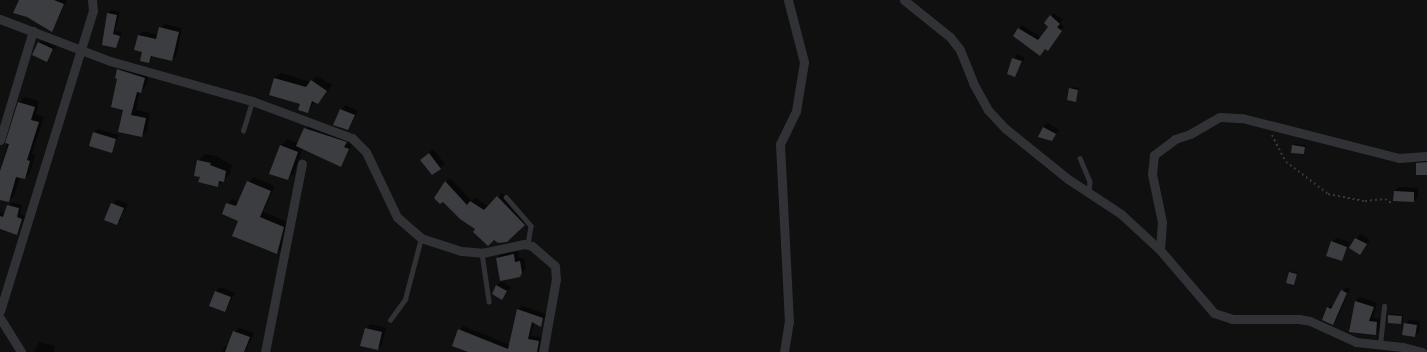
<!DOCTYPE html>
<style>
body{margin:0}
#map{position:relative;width:1427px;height:352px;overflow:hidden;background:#101011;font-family:"PT Sans",sans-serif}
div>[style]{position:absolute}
.shadow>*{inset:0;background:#0007}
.building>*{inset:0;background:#3c3d41}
.path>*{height:2px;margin-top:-1px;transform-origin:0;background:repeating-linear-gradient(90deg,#36393d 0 2px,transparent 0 5px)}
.service>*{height:4.5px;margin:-2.25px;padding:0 2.25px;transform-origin:2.25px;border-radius:2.25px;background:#303236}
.minor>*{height:9px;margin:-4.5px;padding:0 4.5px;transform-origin:4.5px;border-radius:4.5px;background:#303236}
span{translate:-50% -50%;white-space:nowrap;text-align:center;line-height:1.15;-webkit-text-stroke:4px #0b0b0c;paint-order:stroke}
</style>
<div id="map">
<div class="shadow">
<div style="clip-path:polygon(21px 0,67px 0,52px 31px)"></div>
<div style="clip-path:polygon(111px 10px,120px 12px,115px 31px,122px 32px,116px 47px,108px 14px)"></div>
<div style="clip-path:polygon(1054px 13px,1063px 20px,1060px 23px,1064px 27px,1051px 47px,1048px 50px,1045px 48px,1040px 55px,1014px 36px,1022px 25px,1041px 37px,1049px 26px,1051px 16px)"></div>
<div style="clip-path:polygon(164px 24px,182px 28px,176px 56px,172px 60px,153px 56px,149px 62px,139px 35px,143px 31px,158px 35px)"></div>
<div style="clip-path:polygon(43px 39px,57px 45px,47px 60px,39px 43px)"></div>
<div style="clip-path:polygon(1017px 54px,1025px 58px,1015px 76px,1008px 74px)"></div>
<div style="clip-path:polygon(123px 65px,149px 73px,146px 86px,140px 91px,136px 110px,150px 113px,147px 131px,141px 136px,124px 109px,118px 70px)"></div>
<div style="clip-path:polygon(281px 73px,311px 82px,317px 76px,332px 85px,323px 98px,318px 103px,315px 101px,308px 112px,301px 103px,270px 94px,275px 78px)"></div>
<div style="clip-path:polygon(1072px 87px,1079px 88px,1075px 101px,1070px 89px)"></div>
<div style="clip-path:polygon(25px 97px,39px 101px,36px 114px,44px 117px,32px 154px,35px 155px,30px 173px,24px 178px,20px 177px,14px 196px,8px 201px,0 199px,0 171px,19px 103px)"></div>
<div style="clip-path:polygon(345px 105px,358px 111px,348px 129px,341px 110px)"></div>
<div style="clip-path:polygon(1048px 123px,1059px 130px,1051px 140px,1043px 127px)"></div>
<div style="clip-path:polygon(309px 125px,350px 138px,348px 143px,352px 145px,341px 166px,303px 148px,294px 173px,288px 179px,281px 146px,287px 139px,298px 143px)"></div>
<div style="clip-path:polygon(98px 129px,119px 135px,111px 152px,94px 133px)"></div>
<div style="clip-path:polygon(1295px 144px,1306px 145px,1305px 151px,1303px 153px,1293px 146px)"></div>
<div style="clip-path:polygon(433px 149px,445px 164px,432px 174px,421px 160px)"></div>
<div style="clip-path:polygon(205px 154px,216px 156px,232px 165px,230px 174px,218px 186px,201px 176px,198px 161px)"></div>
<div style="clip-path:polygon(1421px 159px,1427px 159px,1427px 174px,1417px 163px)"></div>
<div style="clip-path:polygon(253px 177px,275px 186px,263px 212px,287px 222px,281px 249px,277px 253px,239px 220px,223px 213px,232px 199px,239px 202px)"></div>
<div style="clip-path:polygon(450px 178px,472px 201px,475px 197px,489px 207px,502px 193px,528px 220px,506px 241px,477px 229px,446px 182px)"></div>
<div style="clip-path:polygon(1399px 187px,1418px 188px,1418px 197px,1414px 201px,1394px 191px)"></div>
<div style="clip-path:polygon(evenodd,117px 199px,128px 204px,117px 224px,105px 219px,117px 199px,125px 203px,120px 221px,118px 221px,125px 203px)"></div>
<div style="clip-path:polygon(12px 202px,22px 205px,20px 214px,25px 216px,17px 234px,0 230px,0 212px,5px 214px)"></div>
<div style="clip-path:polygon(1360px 234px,1370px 240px,1360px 254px,1350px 248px)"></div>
<div style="clip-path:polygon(1336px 238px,1350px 242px,1341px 260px,1332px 242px)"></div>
<div style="clip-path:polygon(518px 250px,519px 258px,524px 258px,526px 268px,520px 276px,497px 258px,501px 254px)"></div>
<div style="clip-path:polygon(1292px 271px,1298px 273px,1294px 284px,1290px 273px)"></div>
<div style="clip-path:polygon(501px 281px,511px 287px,502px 299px,497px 285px)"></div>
<div style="clip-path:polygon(220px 287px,235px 293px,225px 311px,216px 291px)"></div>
<div style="clip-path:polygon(1346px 287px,1350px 289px,1337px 319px,1332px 324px,1323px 319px,1328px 308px,1335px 304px)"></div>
<div style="clip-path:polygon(1359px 297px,1377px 303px,1373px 318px,1380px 319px,1379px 330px,1375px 334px,1350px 331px,1356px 301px)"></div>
<div style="clip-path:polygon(522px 306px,546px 314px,541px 326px,534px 322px,531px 336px,542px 337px,541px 352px,467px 352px,453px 345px,463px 326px,510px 345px,518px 310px)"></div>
<div style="clip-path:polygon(1391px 314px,1403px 315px,1403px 321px,1401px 323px,1389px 315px)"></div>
<div style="clip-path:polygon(1409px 320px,1420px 321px,1419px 332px,1415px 336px,1405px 324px)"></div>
<div style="clip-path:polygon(370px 324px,386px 328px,382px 345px,378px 349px,362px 345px,366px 328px)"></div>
<div style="clip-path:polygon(238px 327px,254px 333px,247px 349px,244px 352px,222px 352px,225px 346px,228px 347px)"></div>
<div style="clip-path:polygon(39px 342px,55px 346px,54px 352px,34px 352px)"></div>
</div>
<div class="building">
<div style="clip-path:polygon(19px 0,54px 0,64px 4px,52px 32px,27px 17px,13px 13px)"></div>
<div style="clip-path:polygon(107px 13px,117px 15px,113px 34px,120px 36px,116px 48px,102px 45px)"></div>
<div style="clip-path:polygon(1050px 15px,1060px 24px,1057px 27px,1062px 31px,1048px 51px,1045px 49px,1040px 56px,1013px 36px,1018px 28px,1038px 40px,1048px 27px,1044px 23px)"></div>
<div style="clip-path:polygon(159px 27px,179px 32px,172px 61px,151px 56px,149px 63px,140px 61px,142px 52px,134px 50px,138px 35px,156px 39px)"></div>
<div style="clip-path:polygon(38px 42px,53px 49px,47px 62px,32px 55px)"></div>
<div style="clip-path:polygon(1012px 58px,1022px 61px,1015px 77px,1007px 74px)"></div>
<div style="clip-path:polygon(117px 69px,145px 78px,141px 93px,137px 92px,131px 115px,146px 118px,142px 137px,118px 132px,123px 110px,111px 107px,117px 79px,115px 78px)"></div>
<div style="clip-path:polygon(274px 78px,306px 87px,311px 80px,327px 91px,318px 104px,312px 101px,308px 113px,298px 110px,300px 104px,269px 95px)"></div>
<div style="clip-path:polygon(1069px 88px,1078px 90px,1076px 102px,1067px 100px)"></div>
<div style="clip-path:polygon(18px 102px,35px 107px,31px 120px,39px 122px,27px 160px,30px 161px,25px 179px,16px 177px,9px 202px,0 200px,0 171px,9px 144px,5px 143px)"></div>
<div style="clip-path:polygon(340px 109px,355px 115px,348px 130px,333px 125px)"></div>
<div style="clip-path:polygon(1043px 127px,1056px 134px,1052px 141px,1038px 137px)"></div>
<div style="clip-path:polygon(304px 128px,347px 142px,344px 147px,349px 149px,341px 167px,296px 146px)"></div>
<div style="clip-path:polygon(93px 132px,116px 139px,112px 153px,89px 146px)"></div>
<div style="clip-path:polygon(280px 145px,298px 152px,288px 180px,269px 174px)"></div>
<div style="clip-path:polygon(1292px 145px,1305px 147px,1304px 154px,1291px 153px)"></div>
<div style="clip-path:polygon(429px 153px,441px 169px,432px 175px,420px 160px)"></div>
<div style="clip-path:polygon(197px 160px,211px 163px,210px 165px,226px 171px,224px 182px,219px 181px,218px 187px,198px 182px,200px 177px,194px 176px)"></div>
<div style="clip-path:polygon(1427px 162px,1427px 175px,1416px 175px,1416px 163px)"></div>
<div style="clip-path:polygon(247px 181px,271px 191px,260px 217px,284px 227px,277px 254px,232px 236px,238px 221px,222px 214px,226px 203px,236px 206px)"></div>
<div style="clip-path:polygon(445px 181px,467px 205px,470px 201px,484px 210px,497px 196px,525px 225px,507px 242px,498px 243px,494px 240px,488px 246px,473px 232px,475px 229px,460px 219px,443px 202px,440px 204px,434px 198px)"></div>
<div style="clip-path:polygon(1394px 191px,1414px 192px,1414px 202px,1393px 201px)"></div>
<div style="clip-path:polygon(111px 203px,124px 208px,117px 225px,104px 220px)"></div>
<div style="clip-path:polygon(7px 205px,19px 208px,17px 217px,22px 219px,17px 235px,0 229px,0 216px,3px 217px)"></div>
<div style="clip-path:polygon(1355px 238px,1367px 244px,1360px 255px,1349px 248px)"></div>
<div style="clip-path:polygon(1331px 241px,1347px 247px,1342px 261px,1326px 256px)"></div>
<div style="clip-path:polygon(514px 254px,515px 262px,520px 261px,522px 273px,520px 277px,500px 281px,496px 258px)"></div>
<div style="clip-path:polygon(1289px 272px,1297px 274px,1294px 285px,1286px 283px)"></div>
<div style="clip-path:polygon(496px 285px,507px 291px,502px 300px,492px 294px)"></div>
<div style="clip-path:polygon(1341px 290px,1347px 293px,1333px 325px,1322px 320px,1327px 307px,1331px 309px)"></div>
<div style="clip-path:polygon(215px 291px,231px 297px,225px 312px,209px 306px)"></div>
<div style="clip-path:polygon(1355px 301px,1374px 307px,1369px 321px,1377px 322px,1376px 335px,1349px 332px)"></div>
<div style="clip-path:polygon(517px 309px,543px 318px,541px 327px,532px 322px,528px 339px,539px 341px,537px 352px,468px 352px,452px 346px,458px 329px,508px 349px)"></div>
<div style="clip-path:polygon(1388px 315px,1402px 316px,1401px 324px,1388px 323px)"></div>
<div style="clip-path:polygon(1404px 323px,1417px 325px,1415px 337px,1402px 335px)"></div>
<div style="clip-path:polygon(365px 328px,382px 332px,378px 350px,360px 346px)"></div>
<div style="clip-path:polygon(233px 331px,250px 337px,244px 352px,225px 352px)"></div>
</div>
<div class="path">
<div style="left:1272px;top:135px;width:30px;rotate:63deg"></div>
<div style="left:1286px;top:162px;width:53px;rotate:37.3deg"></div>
<div style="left:1328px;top:194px;width:38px;rotate:11deg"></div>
<div style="left:1365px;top:201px;width:20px;rotate:-6deg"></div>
<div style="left:1385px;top:199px;width:7px;rotate:34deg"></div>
</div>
<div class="service">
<div style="left:243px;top:131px;width:31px;rotate:-73deg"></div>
<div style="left:1080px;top:158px;width:25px;rotate:67deg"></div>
<div style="left:1090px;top:181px;width:12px;rotate:95deg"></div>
<div style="left:506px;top:197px;width:38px;rotate:49deg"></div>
<div style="left:531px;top:226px;width:19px;rotate:99deg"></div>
<div style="left:482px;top:253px;width:49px;rotate:81.7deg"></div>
<div style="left:390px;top:320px;width:26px;rotate:-54deg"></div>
<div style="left:405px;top:299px;width:63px;rotate:-75.3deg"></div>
<div style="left:1380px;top:345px;width:39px;rotate:-84deg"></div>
</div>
<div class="minor">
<div style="left:904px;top:0;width:59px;rotate:38.8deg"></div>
<div style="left:950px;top:37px;width:16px;rotate:52deg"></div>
<div style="left:960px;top:50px;width:35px;rotate:68deg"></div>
<div style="left:973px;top:83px;width:31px;rotate:61deg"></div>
<div style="left:988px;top:110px;width:26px;rotate:47deg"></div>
<div style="left:1006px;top:129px;width:80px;rotate:38.9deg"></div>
<div style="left:1068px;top:179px;width:64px;rotate:33.4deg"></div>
<div style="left:1121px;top:214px;width:53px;rotate:42.7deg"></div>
<div style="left:1160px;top:250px;width:83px;rotate:49.4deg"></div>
<div style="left:1214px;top:313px;width:19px;rotate:18deg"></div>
<div style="left:1232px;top:319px;width:67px"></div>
<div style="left:1299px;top:319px;width:11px;rotate:10deg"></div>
<div style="left:1310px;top:321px;width:51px;rotate:24.5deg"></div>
<div style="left:1356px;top:342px;width:47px;rotate:6.1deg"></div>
<div style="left:1403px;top:347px;width:20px;rotate:15deg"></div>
<div style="left:0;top:19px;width:118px;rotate:20.9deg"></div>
<div style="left:110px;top:61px;width:148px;rotate:15.7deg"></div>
<div style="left:252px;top:101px;width:107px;rotate:20.3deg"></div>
<div style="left:352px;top:138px;width:20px;rotate:45deg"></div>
<div style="left:366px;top:152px;width:72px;rotate:64.5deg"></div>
<div style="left:397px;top:217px;width:32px;rotate:41deg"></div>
<div style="left:421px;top:238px;width:42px;rotate:18deg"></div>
<div style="left:461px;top:251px;width:21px;rotate:5deg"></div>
<div style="left:482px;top:253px;width:43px;rotate:-12.1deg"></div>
<div style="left:524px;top:244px;width:8px;rotate:14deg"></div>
<div style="left:532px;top:246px;width:30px;rotate:41deg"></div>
<div style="left:555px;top:266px;width:13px;rotate:86deg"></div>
<div style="left:556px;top:279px;width:74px;rotate:100.1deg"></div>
<div style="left:0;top:140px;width:114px;rotate:-73.2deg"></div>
<div style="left:1160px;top:250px;width:28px;rotate:-86deg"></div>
<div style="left:1162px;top:222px;width:49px;rotate:-101.8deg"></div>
<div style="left:1152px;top:174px;width:19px;rotate:-84deg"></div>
<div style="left:1154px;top:155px;width:26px;rotate:-37deg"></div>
<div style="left:1175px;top:139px;width:16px;rotate:-18deg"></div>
<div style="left:1190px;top:134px;width:34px;rotate:-30deg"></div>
<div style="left:1220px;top:117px;width:22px;rotate:3deg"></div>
<div style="left:1242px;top:118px;width:162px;rotate:14.3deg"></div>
<div style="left:1399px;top:158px;width:28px;rotate:-4deg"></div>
<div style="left:0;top:311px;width:314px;rotate:-72.8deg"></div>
<div style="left:93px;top:11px;width:11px;rotate:-95deg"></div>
<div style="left:0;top:318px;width:40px;rotate:58deg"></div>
<div style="left:265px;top:352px;width:192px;rotate:-78.9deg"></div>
<div style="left:784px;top:352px;width:30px;rotate:-81deg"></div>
<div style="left:789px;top:322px;width:178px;rotate:-92.9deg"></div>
<div style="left:780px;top:144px;width:37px;rotate:-64deg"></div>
<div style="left:796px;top:111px;width:50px;rotate:-80.7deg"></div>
<div style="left:804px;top:62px;width:64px;rotate:-104.5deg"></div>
</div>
</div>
